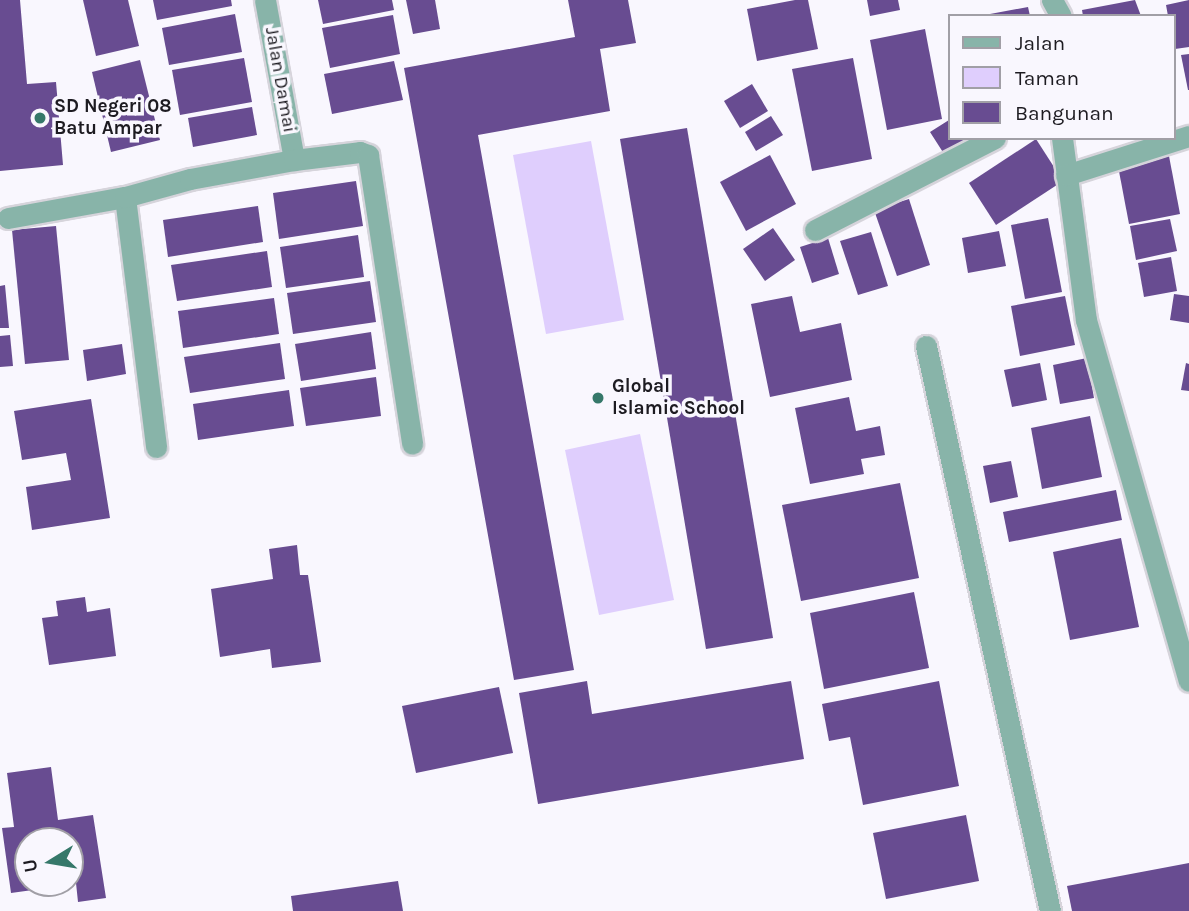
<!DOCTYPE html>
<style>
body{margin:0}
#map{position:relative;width:1189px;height:911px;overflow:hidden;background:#f9f7fe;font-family:Karla,sans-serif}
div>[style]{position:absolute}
.green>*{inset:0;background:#dfcefd}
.building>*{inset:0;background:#684c91}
.roads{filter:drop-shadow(2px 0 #d6d4db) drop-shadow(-2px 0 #d6d4db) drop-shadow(0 2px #d6d4db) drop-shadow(0 -2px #d6d4db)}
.street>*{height:21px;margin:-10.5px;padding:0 10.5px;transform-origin:10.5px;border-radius:10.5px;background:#88b4a9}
.dots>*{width:19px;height:19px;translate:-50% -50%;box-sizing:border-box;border:4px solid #f9f7fe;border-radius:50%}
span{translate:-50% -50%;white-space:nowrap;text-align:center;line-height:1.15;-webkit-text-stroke:7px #f9f7fe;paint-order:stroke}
.street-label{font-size:19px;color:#1d1b21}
.poi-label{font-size:19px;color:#1d1b21;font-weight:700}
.left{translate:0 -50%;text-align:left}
.legend{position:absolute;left:948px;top:14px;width:228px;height:126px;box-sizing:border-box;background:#f9f7fe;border:2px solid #a19fa6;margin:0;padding:9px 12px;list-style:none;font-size:21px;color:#1d1b21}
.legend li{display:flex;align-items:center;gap:14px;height:35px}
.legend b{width:35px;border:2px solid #a19fa6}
.north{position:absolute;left:14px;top:827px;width:70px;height:70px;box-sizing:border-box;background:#f9f7fe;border:2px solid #a19fa6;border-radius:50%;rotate:259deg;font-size:19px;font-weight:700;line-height:28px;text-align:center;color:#1d1b21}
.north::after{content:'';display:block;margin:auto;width:24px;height:32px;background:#36786a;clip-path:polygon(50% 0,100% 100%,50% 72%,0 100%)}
</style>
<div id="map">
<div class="green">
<div style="clip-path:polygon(591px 141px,624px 320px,546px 334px,513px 155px)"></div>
<div style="clip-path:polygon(640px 434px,674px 600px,599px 615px,565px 450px)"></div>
</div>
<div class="building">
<div style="clip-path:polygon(0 0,20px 0,27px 84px,56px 82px,63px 165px,0 171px)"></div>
<div style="clip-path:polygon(83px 0,128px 0,139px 46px,96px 56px)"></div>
<div style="clip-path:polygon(153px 0,231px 0,232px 6px,157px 20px)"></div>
<div style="clip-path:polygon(318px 0,392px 0,394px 10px,323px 24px)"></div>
<div style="clip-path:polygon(406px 0,435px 0,440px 29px,413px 34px)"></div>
<div style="clip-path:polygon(568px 0,628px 0,636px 43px,600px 49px,610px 111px,478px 135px,574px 670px,514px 680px,404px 68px,575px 37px)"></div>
<div style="clip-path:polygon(795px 0,808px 0,818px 49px,757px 61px,747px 9px)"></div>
<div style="clip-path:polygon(867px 0,898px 0,900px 10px,870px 16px)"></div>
<div style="clip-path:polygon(1135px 0,1141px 16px,1083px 16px,1082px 10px)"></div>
<div style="clip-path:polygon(1189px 0,1189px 47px,1175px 49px,1173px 16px,1168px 16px,1166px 5px)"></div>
<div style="clip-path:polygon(1028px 7px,1030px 16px,990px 16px,990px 14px)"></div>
<div style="clip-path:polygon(235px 14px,242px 52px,169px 65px,162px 28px)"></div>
<div style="clip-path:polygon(393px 15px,400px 54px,330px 68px,322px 28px)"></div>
<div style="clip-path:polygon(925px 29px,942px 119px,887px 130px,870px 40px)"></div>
<div style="clip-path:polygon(1189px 54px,1189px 90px,1188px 90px,1181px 55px)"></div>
<div style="clip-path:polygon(244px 58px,252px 102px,180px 115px,172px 70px)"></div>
<div style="clip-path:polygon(853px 58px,872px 159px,812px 171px,792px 69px)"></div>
<div style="clip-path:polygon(140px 60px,160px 140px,111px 152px,92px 72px)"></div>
<div style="clip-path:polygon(394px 61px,403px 100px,332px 114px,324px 74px)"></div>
<div style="clip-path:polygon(752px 84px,768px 111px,740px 128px,724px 101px)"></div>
<div style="clip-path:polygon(252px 107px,257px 135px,193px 147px,188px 118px)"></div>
<div style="clip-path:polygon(771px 116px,783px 135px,756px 151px,745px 132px)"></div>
<div style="clip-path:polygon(949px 120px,949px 138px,975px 138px,946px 157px,930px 132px)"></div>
<div style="clip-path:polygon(687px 128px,773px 638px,706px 649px,620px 139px)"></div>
<div style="clip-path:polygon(1036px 139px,1063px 181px,996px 225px,969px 183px)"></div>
<div style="clip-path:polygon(770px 155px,796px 204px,746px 231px,720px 182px)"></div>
<div style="clip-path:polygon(1169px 156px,1180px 214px,1129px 224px,1118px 166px)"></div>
<div style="clip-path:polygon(356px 181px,363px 226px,279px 239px,273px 193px)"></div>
<div style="clip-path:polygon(909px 199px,930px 265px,897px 276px,874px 210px)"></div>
<div style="clip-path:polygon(258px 206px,263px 242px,168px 257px,163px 220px)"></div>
<div style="clip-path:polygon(1048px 218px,1062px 292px,1025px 299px,1011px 225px)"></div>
<div style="clip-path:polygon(1170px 219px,1177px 251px,1136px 260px,1130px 226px)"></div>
<div style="clip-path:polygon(56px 226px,69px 360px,25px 364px,12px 230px)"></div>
<div style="clip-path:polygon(773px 228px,795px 260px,765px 281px,743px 249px)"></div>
<div style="clip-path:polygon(999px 231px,1006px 266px,968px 273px,962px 238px)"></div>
<div style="clip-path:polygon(871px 232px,888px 286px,858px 295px,840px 241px)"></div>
<div style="clip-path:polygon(358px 235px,364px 277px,286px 288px,280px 247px)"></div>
<div style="clip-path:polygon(828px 238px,839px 274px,812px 283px,800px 247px)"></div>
<div style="clip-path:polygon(267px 251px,272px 287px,177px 301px,171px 265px)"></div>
<div style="clip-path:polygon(1171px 257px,1177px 291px,1144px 297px,1138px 263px)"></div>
<div style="clip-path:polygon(370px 281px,376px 322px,293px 334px,287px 293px)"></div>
<div style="clip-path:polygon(5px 285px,9px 328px,0 328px,0 286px)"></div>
<div style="clip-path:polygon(1174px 294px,1189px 296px,1189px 323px,1170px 320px)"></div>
<div style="clip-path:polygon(792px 296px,800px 332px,841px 323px,852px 380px,770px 397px,751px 304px)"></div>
<div style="clip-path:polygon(1065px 296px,1075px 345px,1020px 356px,1011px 306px)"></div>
<div style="clip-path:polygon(274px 298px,279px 334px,183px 348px,178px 311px)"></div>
<div style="clip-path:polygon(371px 332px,376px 369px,301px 381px,295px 344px)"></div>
<div style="clip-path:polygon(10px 335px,13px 366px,0 367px,0 336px)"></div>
<div style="clip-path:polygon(280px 343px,285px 379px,190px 393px,184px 357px)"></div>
<div style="clip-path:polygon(122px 344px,126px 374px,87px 381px,83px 350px)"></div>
<div style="clip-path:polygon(1087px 358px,1094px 398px,1060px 404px,1053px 365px)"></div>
<div style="clip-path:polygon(1040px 363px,1047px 400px,1012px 407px,1004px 370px)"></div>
<div style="clip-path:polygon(1186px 363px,1189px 364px,1189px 391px,1181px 390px)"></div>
<div style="clip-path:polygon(376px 377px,381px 416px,306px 426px,300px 388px)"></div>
<div style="clip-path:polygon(289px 390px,294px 426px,198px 440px,193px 404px)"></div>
<div style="clip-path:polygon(849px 397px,856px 431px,880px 426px,885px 455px,861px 459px,864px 474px,810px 484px,795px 408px)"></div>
<div style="clip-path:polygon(91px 399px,110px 518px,32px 530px,26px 487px,71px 480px,66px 453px,22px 460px,14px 411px)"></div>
<div style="clip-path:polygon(1090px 416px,1102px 477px,1042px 489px,1031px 428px)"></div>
<div style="clip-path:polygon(1011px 461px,1018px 497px,990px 503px,983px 466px)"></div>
<div style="clip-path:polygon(900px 483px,919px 578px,801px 601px,782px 505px)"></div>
<div style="clip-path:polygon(1116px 490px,1122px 520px,1009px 542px,1003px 512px)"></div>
<div style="clip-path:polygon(1121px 538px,1139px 627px,1070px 640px,1053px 552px)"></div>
<div style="clip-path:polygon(297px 545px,300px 575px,308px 575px,321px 662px,272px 668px,270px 649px,220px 657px,211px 589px,273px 579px,269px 549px)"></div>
<div style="clip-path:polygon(914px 592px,929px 668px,824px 689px,810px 613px)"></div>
<div style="clip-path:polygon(85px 597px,87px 612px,110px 608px,116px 656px,49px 665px,42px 618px,58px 616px,56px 601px)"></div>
<div style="clip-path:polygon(587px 681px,592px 714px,791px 681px,804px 759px,538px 804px,519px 693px)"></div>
<div style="clip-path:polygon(939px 681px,959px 786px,863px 805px,850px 737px,829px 741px,822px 704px)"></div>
<div style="clip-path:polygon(499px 687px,513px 753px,416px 773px,402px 706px)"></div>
<div style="clip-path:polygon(51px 767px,58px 820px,93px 815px,106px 898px,78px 902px,76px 883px,70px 884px,70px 841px,28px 841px,28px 883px,69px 885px,11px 893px,2px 828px,14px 827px,7px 773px)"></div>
<div style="clip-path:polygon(966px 815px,979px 881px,886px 899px,873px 833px)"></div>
<div style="clip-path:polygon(1189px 863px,1189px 911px,1072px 911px,1067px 886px)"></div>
<div style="clip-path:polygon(398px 881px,403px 911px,293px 911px,291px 896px)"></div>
</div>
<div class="roads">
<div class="street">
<div style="left:265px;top:0;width:163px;rotate:79.7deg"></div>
<div style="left:1052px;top:0;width:18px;rotate:61deg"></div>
<div style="left:1062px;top:138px;width:184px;rotate:82.5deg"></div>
<div style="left:1086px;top:320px;width:375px;rotate:74.1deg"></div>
<div style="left:1066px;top:175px;width:129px;rotate:-17.6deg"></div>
<div style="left:125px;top:197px;width:252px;rotate:82.9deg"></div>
<div style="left:8px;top:218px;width:119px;rotate:-10.2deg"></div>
<div style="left:125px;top:197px;width:67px;rotate:-15.5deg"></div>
<div style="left:190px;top:179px;width:106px;rotate:-10.4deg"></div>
<div style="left:294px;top:160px;width:66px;rotate:-6.9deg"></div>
<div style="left:360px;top:152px;width:9px;rotate:21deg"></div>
<div style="left:368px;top:155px;width:292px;rotate:81.3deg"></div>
<div style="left:815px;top:230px;width:202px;rotate:-27.1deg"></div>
<div style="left:926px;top:346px;width:578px;rotate:77.62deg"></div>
</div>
</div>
<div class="dots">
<div style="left:40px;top:118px;background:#36786a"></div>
<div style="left:598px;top:398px;background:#36786a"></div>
</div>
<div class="street-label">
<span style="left:280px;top:80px;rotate:80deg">Jalan Damai</span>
</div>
<div class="poi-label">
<span class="left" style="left:54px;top:118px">SD Negeri 08<br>Batu Ampar</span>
<span class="left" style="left:612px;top:398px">Global<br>Islamic School</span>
</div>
<ul class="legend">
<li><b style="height:9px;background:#88b4a9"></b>Jalan</li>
<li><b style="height:19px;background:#dfcefd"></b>Taman</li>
<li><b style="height:19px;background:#684c91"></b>Bangunan</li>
</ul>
<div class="north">U</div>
</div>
